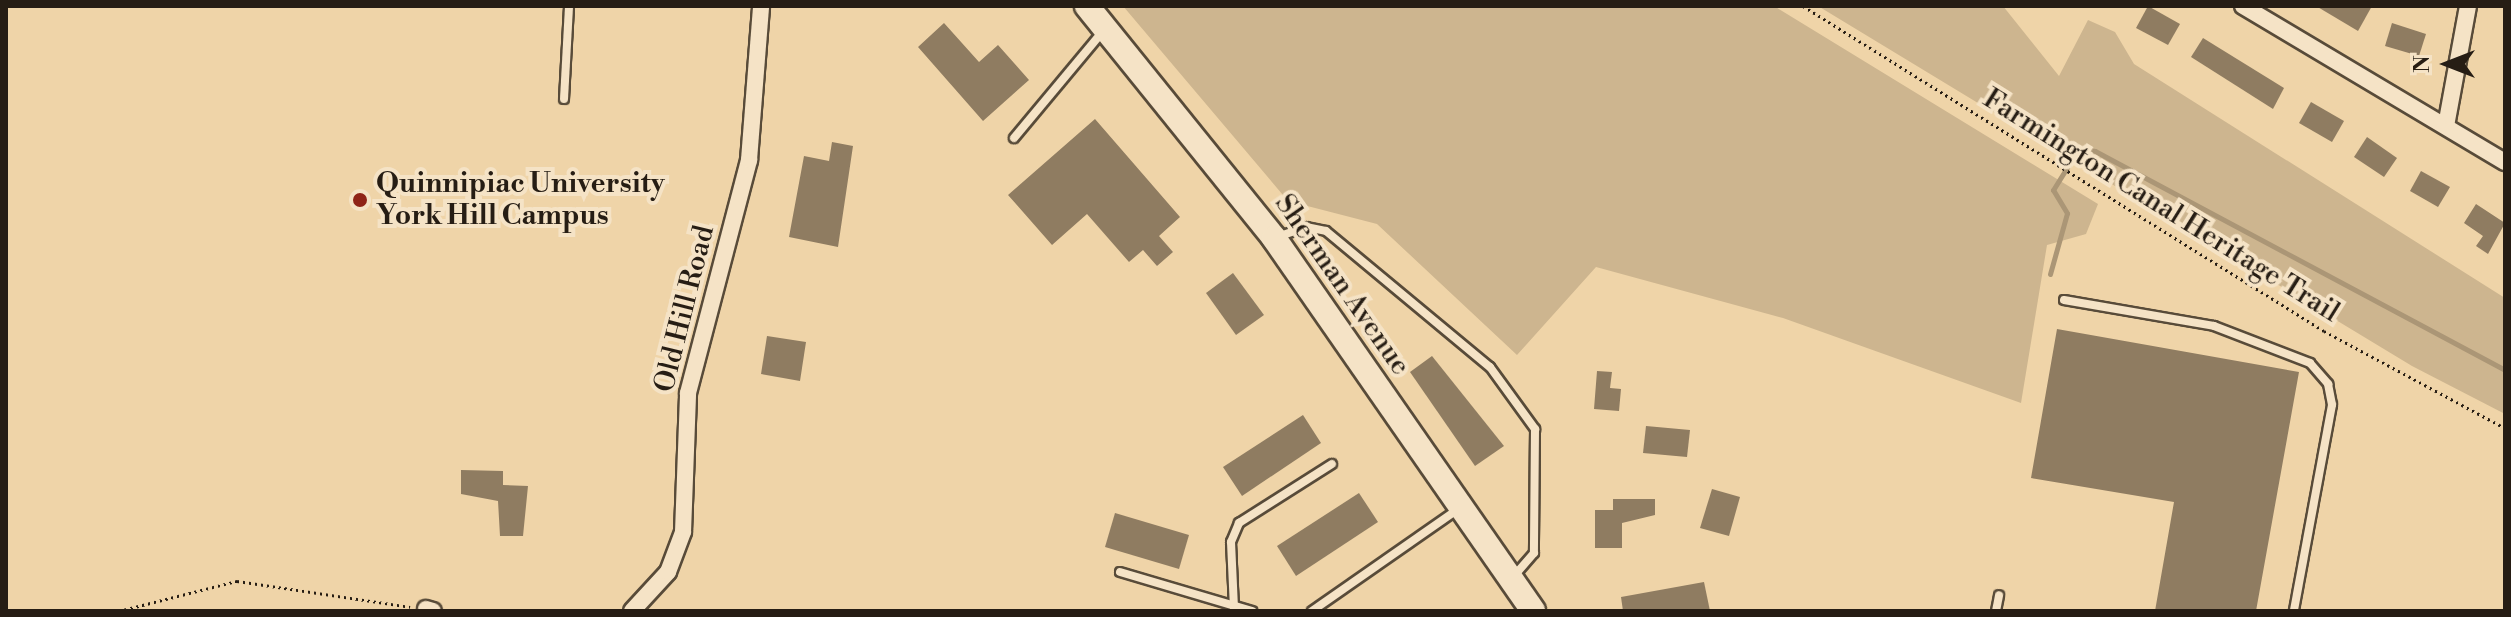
<!DOCTYPE html>
<style>
body{margin:0}
#map{position:relative;width:2511px;height:617px;overflow:hidden;background:#efd4a8;font-family:"Libre Bodoni",serif}
div>[style]{position:absolute}
.green>*{inset:0;background:#cdb58f}
.stream>*{height:5px;margin:-2.5px;padding:0 2.5px;transform-origin:2.5px;border-radius:2.5px;background:#ab9676}
.building>*{inset:0;background:#8f7c61}
.path>*{height:3px;margin-top:-1.5px;transform-origin:0;background:repeating-linear-gradient(90deg,#261d14 0 2px,transparent 0 6px)}
.roads{filter:drop-shadow(2px 0 #584b39) drop-shadow(-2px 0 #584b39) drop-shadow(0 2px #584b39) drop-shadow(0 -2px #584b39)}
.lane>*{height:8px;margin:-4px;padding:0 4px;transform-origin:4px;border-radius:4px;background:#f5e3c6}
.street>*{height:16px;margin:-8px;padding:0 8px;transform-origin:8px;border-radius:8px;background:#f5e3c6}
.secondary>*{height:24px;margin:-12px;padding:0 12px;transform-origin:12px;border-radius:12px;background:#f5e3c6}
.dots>*{width:22px;height:22px;translate:-50% -50%;box-sizing:border-box;border:4px solid #f5e3c6;border-radius:50%}
span{translate:-50% -50%;white-space:nowrap;text-align:center;line-height:1.15;-webkit-text-stroke:8px #f5e3c6;paint-order:stroke}
.poi-label{font-size:28px;color:#261d14;font-weight:700}
.left{translate:0 -50%;text-align:left}
.street-label{font-size:28px;color:#261d14}
.frame{position:absolute;inset:0;border:8px solid #261d14;pointer-events:none}
.north{position:absolute;left:2407px;top:24px;width:80px;height:80px;-webkit-text-stroke:6px #f5e3c6;paint-order:stroke;rotate:270deg;font-size:22px;font-weight:700;line-height:32px;text-align:center;color:#261d14}
.north::after{content:'';display:block;margin:auto;width:28px;height:36px;background:#261d14;clip-path:polygon(50% 0,100% 100%,50% 72%,0 100%)}
</style>
<div id="map">
<div class="green">
<div style="clip-path:polygon(1123px 6px,1774px 6px,2098px 204px,2086px 234px,2047px 245px,2021px 403px,1783px 318px,1596px 267px,1517px 355px,1377px 224px,1288px 201px)"></div>
<div style="clip-path:polygon(1818px 6px,2003px 6px,2059px 76px,2088px 20px,2115px 32px,2134px 64px,2505px 298px,2505px 414px,2412px 366px)"></div>
</div>
<div class="stream">
<div style="left:2050px;top:274px;width:63px;rotate:-74.4deg"></div>
<div style="left:2067px;top:213px;width:27px;rotate:-121deg"></div>
<div style="left:2053px;top:190px;width:49px;rotate:-58.2deg"></div>
<div style="left:2079px;top:148px;width:16px;rotate:11deg"></div>
<div style="left:2095px;top:151px;width:465px;rotate:28.1deg"></div>
</div>
<div class="building">
<div style="clip-path:polygon(2148px 6px,2180px 24px,2168px 45px,2136px 28px)"></div>
<div style="clip-path:polygon(2316px 6px,2372px 6px,2358px 31px)"></div>
<div style="clip-path:polygon(944px 23px,979px 62px,998px 45px,1029px 80px,983px 121px,918px 47px)"></div>
<div style="clip-path:polygon(2392px 23px,2426px 34px,2419px 56px,2385px 46px)"></div>
<div style="clip-path:polygon(2203px 38px,2284px 88px,2273px 109px,2191px 57px)"></div>
<div style="clip-path:polygon(2311px 102px,2344px 121px,2332px 142px,2299px 123px)"></div>
<div style="clip-path:polygon(1095px 119px,1180px 217px,1159px 236px,1173px 252px,1157px 266px,1143px 250px,1129px 262px,1087px 214px,1052px 245px,1008px 195px)"></div>
<div style="clip-path:polygon(2367px 137px,2397px 158px,2384px 177px,2354px 157px)"></div>
<div style="clip-path:polygon(832px 142px,853px 146px,838px 247px,789px 237px,804px 156px,829px 161px)"></div>
<div style="clip-path:polygon(2421px 171px,2450px 187px,2438px 207px,2410px 191px)"></div>
<div style="clip-path:polygon(2476px 204px,2505px 223px,2488px 254px,2476px 246px,2483px 236px,2464px 223px)"></div>
<div style="clip-path:polygon(1233px 273px,1264px 315px,1236px 335px,1206px 293px)"></div>
<div style="clip-path:polygon(2057px 329px,2299px 372px,2256px 611px,2155px 611px,2174px 502px,2031px 478px)"></div>
<div style="clip-path:polygon(767px 336px,806px 342px,800px 381px,761px 374px)"></div>
<div style="clip-path:polygon(1432px 356px,1504px 446px,1475px 466px,1410px 372px)"></div>
<div style="clip-path:polygon(1597px 371px,1612px 372px,1610px 388px,1621px 389px,1619px 411px,1594px 409px)"></div>
<div style="clip-path:polygon(1303px 415px,1321px 443px,1242px 496px,1223px 467px)"></div>
<div style="clip-path:polygon(1646px 426px,1690px 430px,1687px 457px,1643px 453px)"></div>
<div style="clip-path:polygon(461px 470px,503px 471px,503px 485px,528px 486px,523px 536px,500px 536px,498px 501px,461px 494px)"></div>
<div style="clip-path:polygon(1712px 489px,1740px 497px,1729px 536px,1700px 528px)"></div>
<div style="clip-path:polygon(1359px 493px,1378px 522px,1296px 576px,1277px 546px)"></div>
<div style="clip-path:polygon(1613px 499px,1655px 499px,1655px 515px,1622px 523px,1622px 548px,1595px 548px,1595px 510px,1613px 510px)"></div>
<div style="clip-path:polygon(1115px 513px,1189px 535px,1179px 569px,1105px 547px)"></div>
<div style="clip-path:polygon(1704px 582px,1710px 611px,1623px 611px,1621px 597px)"></div>
</div>
<div class="path">
<div style="left:1803px;top:6px;width:614px;rotate:31.96deg"></div>
<div style="left:2324px;top:331px;width:205px;rotate:28.2deg"></div>
<div style="left:119px;top:611px;width:122px;rotate:-14.3deg"></div>
<div style="left:237px;top:581px;width:175px;rotate:8.5deg"></div>
</div>
<div class="roads">
<div class="lane">
<div style="left:564px;top:99px;width:93px;rotate:-86.9deg"></div>
<div style="left:1014px;top:138px;width:139px;rotate:-50.2deg"></div>
<div style="left:1277px;top:237px;width:31px;rotate:-19deg"></div>
<div style="left:1306px;top:227px;width:20px;rotate:11deg"></div>
<div style="left:1326px;top:231px;width:213px;rotate:39.7deg"></div>
<div style="left:1490px;top:367px;width:77px;rotate:54deg"></div>
<div style="left:1535px;top:429px;width:124px;rotate:90.5deg"></div>
<div style="left:1534px;top:553px;width:33px;rotate:131deg"></div>
<div style="left:2064px;top:300px;width:152px;rotate:9.8deg"></div>
<div style="left:2214px;top:326px;width:103px;rotate:21.1deg"></div>
<div style="left:2310px;top:363px;width:28px;rotate:49deg"></div>
<div style="left:2328px;top:384px;width:21px;rotate:79deg"></div>
<div style="left:2332px;top:405px;width:209px;rotate:100.5deg"></div>
<div style="left:1120px;top:572px;width:138px;rotate:16.5deg"></div>
<div style="left:1234px;top:608px;width:66px;rotate:-92.6deg"></div>
<div style="left:1231px;top:542px;width:21px;rotate:-67deg"></div>
<div style="left:1239px;top:523px;width:110px;rotate:-32.4deg"></div>
<div style="left:1312px;top:611px;width:177px;rotate:-34.9deg"></div>
<div style="left:1996px;top:611px;width:16px;rotate:-79deg"></div>
</div>
<div class="street">
<div style="left:2243px;top:6px;width:305px;rotate:30.8deg"></div>
<div style="left:2446px;top:126px;width:122px;rotate:-79.6deg"></div>
<div style="left:426px;top:609px;width:7px;rotate:16deg"></div>
<div style="left:632px;top:611px;width:53px;rotate:-47.3deg"></div>
<div style="left:668px;top:572px;width:43px;rotate:-69.4deg"></div>
<div style="left:683px;top:532px;width:139px;rotate:-87.9deg"></div>
<div style="left:688px;top:393px;width:241px;rotate:-75.3deg"></div>
<div style="left:749px;top:160px;width:154px;rotate:-85.5deg"></div>
</div>
<div class="secondary">
<div style="left:1087px;top:6px;width:298px;rotate:51.1deg"></div>
<div style="left:1274px;top:238px;width:454px;rotate:55.2deg"></div>
</div>
</div>
<div class="dots">
<div style="left:360px;top:200px;background:#8f2418"></div>
</div>
<div class="poi-label">
<span class="left" style="left:376px;top:200px">Quinnipiac University<br>York Hill Campus</span>
</div>
<div class="street-label">
<span style="left:2161px;top:206px;rotate:32deg">Farmington Canal Heritage Trail</span>
<span style="left:1342px;top:285px;rotate:55deg">Sherman Avenue</span>
<span style="left:685px;top:309px;rotate:-76deg">Old Hill Road</span>
</div>
<div class="frame"></div>
<div class="north">N</div>
</div>
